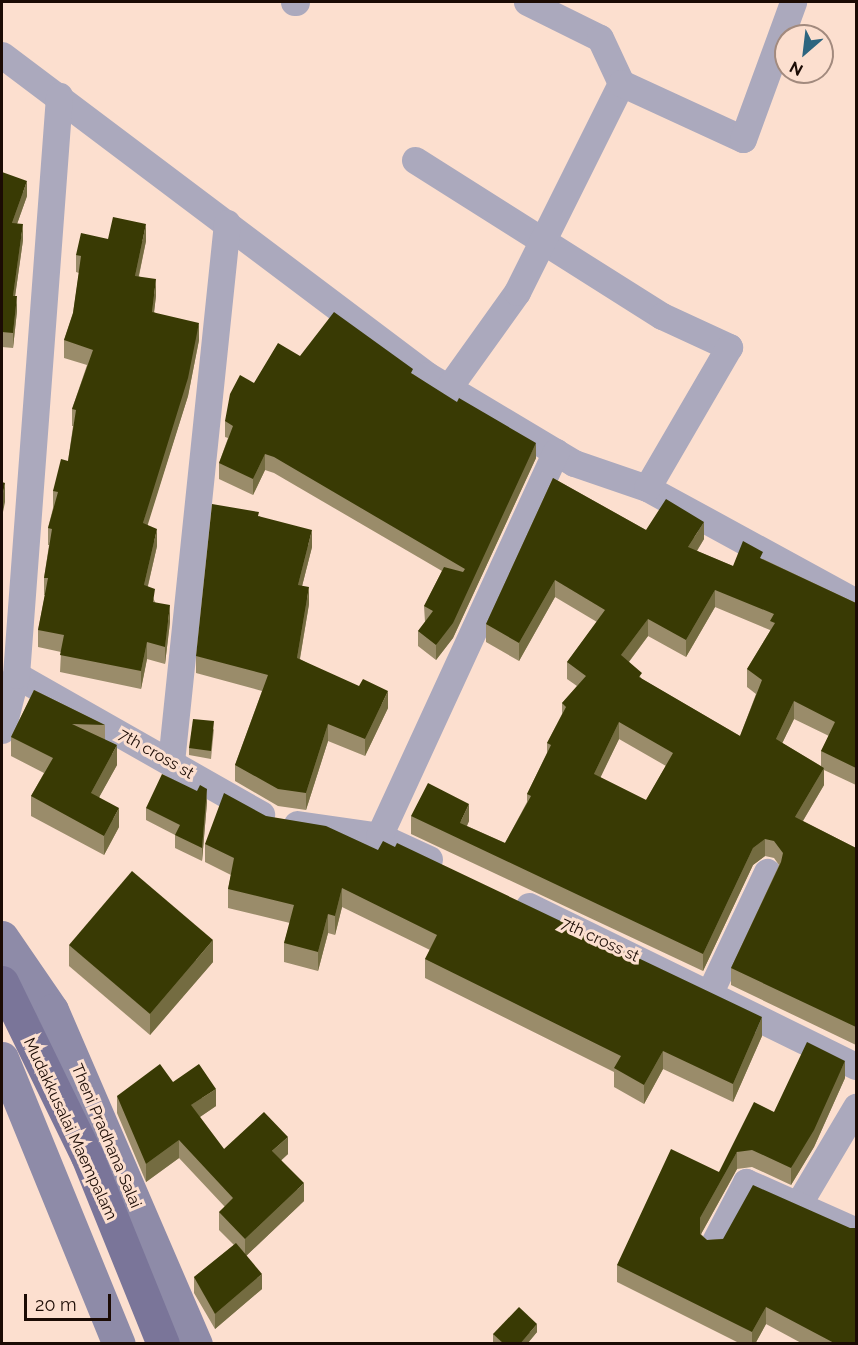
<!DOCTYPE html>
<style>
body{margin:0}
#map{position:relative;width:858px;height:1345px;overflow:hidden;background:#fcdfcf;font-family:Raleway,sans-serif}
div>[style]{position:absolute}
.minor>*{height:27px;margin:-13.5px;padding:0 13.5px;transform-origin:13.5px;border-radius:13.5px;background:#aba9bd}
.secondary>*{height:33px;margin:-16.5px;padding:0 16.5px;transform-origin:16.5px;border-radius:16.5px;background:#8e8ba8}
.primary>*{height:33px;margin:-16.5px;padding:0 16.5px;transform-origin:16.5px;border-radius:16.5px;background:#7a7599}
.wall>*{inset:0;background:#9a8c6a}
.shaded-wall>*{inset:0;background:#746c41}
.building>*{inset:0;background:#393a04}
span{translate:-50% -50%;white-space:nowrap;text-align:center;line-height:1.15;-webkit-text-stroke:6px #fcdfcf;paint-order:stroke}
.street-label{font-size:16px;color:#1b0b04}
.frame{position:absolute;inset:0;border:3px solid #1b0b04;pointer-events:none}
.north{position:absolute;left:774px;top:24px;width:60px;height:60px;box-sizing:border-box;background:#fcdfcf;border:2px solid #a28a7e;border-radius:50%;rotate:208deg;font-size:16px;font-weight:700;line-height:24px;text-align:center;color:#1b0b04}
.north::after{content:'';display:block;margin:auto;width:21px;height:27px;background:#2d657f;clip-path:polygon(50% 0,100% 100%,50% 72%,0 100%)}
.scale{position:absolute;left:24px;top:1294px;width:87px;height:27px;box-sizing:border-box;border:3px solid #1b0b04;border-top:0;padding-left:8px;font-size:18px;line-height:21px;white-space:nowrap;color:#1b0b04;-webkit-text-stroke:4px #fcdfcf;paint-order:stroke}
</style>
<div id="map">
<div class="minor">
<div style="left:294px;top:2px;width:2px"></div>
<div style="left:527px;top:2px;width:81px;rotate:26.3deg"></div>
<div style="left:600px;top:38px;width:50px;rotate:65deg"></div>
<div style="left:2px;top:55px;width:532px;rotate:36.98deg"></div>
<div style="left:427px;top:375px;width:171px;rotate:30.9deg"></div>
<div style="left:574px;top:463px;width:77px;rotate:18.9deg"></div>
<div style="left:647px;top:488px;width:238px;rotate:28.6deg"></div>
<div style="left:415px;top:160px;width:292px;rotate:32.3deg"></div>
<div style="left:662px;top:316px;width:74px;rotate:24.8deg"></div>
<div style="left:729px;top:347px;width:163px;rotate:120.2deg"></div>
<div style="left:449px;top:387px;width:117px;rotate:-54.4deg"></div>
<div style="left:517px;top:292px;width:233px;rotate:-63.5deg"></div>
<div style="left:621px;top:83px;width:134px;rotate:24.7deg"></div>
<div style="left:743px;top:139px;width:146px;rotate:-69.9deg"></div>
<div style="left:16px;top:675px;width:282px;rotate:29.6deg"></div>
<div style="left:2px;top:730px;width:57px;rotate:-75.7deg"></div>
<div style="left:16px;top:675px;width:581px;rotate:-85.75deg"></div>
<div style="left:171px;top:762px;width:542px;rotate:-84.07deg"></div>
<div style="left:297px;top:824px;width:83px;rotate:8.3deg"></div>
<div style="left:379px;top:836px;width:55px;rotate:24.7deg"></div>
<div style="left:379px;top:836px;width:423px;rotate:-65.3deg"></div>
<div style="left:529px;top:906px;width:364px;rotate:26.1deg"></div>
<div style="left:710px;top:992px;width:133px;rotate:-64.6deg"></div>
<div style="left:799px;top:1203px;width:112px;rotate:-59.3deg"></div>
<div style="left:714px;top:1243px;width:69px;rotate:-62.3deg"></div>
<div style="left:746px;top:1182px;width:120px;rotate:24deg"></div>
</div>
<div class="secondary">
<div style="left:2px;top:937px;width:88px;rotate:55.6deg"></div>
<div style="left:52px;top:1010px;width:364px;rotate:66.7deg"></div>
<div style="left:2px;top:1058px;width:309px;rotate:67.8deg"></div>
</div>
<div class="primary">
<div style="left:2px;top:982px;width:194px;rotate:64deg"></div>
<div style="left:87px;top:1156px;width:203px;rotate:68deg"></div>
</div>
<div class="wall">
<div style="clip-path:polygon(2px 172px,27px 196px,17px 224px,23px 240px,15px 296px,17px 311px,13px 348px,2px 347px)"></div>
<div style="clip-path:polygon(108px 239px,146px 241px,139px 276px,156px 296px,154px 312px,199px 340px,188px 396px,147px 525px,157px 546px,148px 586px,155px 602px,170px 622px,165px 664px,147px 659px,141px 689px,60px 672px,61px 652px,38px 647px,38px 630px,45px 595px,44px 595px,44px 578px,49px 545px,48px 545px,48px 528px,53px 508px,53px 491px,68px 461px,73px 426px,72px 426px,72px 409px,87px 365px,64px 358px,64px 340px,73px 313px,79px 273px,76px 272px,76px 255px)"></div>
<div style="clip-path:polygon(300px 356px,413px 374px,536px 458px,453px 638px,436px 660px,418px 646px,418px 631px,425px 622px,424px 606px,442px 571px,274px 473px,265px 470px,253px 495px,219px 479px,219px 463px,228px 438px,225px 437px,225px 421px,254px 383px)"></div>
<div style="clip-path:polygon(evenodd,553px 478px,646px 530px,704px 539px,697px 551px,733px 566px,763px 559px,856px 603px,856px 785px,824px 770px,824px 785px,803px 821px,856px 848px,856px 1045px,731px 985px,731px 968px,779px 865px,774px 858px,765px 856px,753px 865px,703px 971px,411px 834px,411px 816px,469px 821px,467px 826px,505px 843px,527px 802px,527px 794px,547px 753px,547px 743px,562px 714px,562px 703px,577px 686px,567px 679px,567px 662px,597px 622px,555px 597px,519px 661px,486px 642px,486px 624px,553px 478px,715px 607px,770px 630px,770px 631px,747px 669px,747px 687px,756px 694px,740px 736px,642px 679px,629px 662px,648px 636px,686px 657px,715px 607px,553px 478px,794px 719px,829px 736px,821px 751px,821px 766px,782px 743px,794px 719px,553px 478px,619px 739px,666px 766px,646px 800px,600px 777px,619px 739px)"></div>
<div style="clip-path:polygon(259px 516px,312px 547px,302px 586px,309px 604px,300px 659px,388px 708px,365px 756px,328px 741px,306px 810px,278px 806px,235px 781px,235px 765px,262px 691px,196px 673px,196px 656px)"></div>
<div style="clip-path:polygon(34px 690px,105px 725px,105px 740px,117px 765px,99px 797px,119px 827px,104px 855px,31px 816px,31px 796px,44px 773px,11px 756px,11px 737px)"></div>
<div style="clip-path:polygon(214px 729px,211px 759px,189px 755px,189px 748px)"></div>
<div style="clip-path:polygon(197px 791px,207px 802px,202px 861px,175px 848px,175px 835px,146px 820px,146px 808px)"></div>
<div style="clip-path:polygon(266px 816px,762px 1036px,733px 1102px,663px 1069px,644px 1104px,614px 1087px,614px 1072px,425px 978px,425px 959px,430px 950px,342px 907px,335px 935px,328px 933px,318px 971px,284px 962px,284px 943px,290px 923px,228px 908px,228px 889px,231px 875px,205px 862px,205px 844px)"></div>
<div style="clip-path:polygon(69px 945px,213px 962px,150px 1035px,69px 966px)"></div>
<div style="clip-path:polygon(845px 1078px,814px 1147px,791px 1185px,752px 1167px,737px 1169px,701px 1234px,707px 1240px,850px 1228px,856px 1344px,803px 1344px,766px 1324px,755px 1344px,741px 1344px,617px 1282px,617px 1265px,719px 1172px,774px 1112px)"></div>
<div style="clip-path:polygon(173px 1082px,216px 1106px,200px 1117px,224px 1149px,288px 1154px,281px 1160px,304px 1201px,246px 1256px,262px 1289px,215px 1329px,194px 1293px,194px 1277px,234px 1245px,219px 1230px,219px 1212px,225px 1207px,179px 1158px,146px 1182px,117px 1113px,117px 1096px)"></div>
<div style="clip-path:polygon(537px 1332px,527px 1344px,495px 1344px,493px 1342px,493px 1334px)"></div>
</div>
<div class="shaded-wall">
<div style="clip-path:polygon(27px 181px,27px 196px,12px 238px,12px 223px)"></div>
<div style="clip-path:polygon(23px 224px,23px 240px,13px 311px,13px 296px)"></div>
<div style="clip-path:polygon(146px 224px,146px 241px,135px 293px,135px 276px)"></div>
<div style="clip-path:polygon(156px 279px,156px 296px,152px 329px,152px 312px)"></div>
<div style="clip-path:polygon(17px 296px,17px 311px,13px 348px,13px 333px)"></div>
<div style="clip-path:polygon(199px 323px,199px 340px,188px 396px,143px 540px,143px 523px)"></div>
<div style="clip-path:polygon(536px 443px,536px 458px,453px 638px,436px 660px,436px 645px)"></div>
<div style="clip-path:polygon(265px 454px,265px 470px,253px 495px,253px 479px)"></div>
<div style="clip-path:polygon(5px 483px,5px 502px,2px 517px,2px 498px)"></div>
<div style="clip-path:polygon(704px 522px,704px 539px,688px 565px,688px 547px)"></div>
<div style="clip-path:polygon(157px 529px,157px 546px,144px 602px,144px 585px)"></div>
<div style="clip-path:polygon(312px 530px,312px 547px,298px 602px,298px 585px)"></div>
<div style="clip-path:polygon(555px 580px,555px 597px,519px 661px,519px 643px)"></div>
<div style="clip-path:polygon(309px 587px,309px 604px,297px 675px,297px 658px)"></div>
<div style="clip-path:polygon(715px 590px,715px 607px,686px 657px,686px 640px)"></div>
<div style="clip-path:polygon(170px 605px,170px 622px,165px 664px,165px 647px)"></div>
<div style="clip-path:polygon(648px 619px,648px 636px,621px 672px,621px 655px)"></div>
<div style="clip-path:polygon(147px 642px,147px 659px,141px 689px,141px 671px)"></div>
<div style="clip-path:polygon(388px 691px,388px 708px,365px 756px,365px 739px)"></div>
<div style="clip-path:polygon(794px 701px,794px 719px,776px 756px,776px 739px)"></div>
<div style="clip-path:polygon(619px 722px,619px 739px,594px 791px,594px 774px)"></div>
<div style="clip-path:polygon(328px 724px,328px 741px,306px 810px,306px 793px)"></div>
<div style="clip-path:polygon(117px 745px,117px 765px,91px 812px,91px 793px)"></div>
<div style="clip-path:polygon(824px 768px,824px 785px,795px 834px,795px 817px)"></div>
<div style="clip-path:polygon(207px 789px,207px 802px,202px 861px,202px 848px)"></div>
<div style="clip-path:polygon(469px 804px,469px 821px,460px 840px,460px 823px)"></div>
<div style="clip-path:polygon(119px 808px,119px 827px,104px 855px,104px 836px)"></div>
<div style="clip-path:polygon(765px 839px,765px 856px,753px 865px,703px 971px,703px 954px,753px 848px)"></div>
<div style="clip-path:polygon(342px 888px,342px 907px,335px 935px,335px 916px)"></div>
<div style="clip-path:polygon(328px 914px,328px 933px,318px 971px,318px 952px)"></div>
<div style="clip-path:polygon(213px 940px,213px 962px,150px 1035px,150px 1014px)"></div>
<div style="clip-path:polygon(762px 1017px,762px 1036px,733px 1102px,733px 1084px)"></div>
<div style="clip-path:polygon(663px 1051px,663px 1069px,644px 1104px,644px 1085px)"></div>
<div style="clip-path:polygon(845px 1061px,845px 1078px,814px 1147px,791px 1185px,791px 1168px)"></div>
<div style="clip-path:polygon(216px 1089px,216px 1106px,191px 1123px,191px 1105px)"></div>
<div style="clip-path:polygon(288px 1137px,288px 1154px,272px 1169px,272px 1151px)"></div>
<div style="clip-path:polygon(179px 1140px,179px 1158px,146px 1182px,146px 1164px)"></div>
<div style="clip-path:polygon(737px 1152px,737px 1169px,700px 1236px,700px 1218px)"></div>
<div style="clip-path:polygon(304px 1183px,304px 1201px,245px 1257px,245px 1239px)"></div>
<div style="clip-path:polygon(262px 1274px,262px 1289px,215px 1329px,215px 1314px)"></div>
<div style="clip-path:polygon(766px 1307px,766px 1324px,755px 1344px,752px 1344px,752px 1332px)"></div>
<div style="clip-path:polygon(537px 1324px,537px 1332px,527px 1344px,520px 1344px)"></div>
</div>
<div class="building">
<div style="clip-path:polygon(2px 172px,27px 181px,12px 223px,23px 224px,13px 296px,17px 296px,13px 333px,2px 332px)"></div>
<div style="clip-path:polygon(113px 217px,146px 224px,135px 276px,156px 279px,152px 312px,199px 323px,188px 378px,143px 523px,157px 529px,144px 585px,155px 589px,153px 602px,170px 605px,165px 647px,147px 642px,141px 671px,60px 655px,64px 635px,38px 630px,48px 578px,44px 578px,52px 529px,48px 528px,58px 492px,53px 491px,61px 459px,68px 461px,76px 410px,72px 409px,93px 350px,64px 340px,73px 313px,81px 256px,76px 255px,81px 233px,108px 239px)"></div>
<div style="clip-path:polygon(334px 312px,413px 369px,411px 373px,457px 402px,459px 398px,536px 443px,453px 623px,436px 645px,418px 631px,433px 611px,424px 606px,444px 567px,463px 572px,465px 569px,274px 457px,265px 454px,253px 479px,219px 463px,233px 426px,225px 421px,230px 394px,240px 375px,254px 383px,278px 343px,300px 356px)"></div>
<div style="clip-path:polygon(evenodd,553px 478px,646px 530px,666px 499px,704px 522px,688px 547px,733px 566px,743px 541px,763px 552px,760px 558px,856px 603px,856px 768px,821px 751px,835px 722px,794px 701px,776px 739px,824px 768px,795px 817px,856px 848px,856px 1027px,731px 968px,781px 862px,783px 853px,774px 841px,765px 839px,753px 848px,703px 954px,411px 816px,428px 783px,469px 804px,460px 823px,505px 843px,531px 796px,527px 794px,551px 745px,547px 743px,566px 707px,562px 703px,586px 676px,567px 662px,605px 610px,555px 580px,519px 643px,486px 624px,553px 478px,715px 590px,774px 614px,770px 621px,775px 623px,747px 669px,762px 680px,740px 736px,639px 677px,642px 673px,621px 655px,648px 619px,686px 640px,715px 590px,553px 478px,619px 722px,673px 753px,646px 800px,594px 774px,619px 722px)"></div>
<div style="clip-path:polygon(2px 482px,5px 483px,2px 498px)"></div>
<div style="clip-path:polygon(212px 504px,259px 512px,258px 516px,312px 530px,298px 585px,309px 587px,297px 658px,359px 686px,363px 679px,388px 691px,365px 739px,328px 724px,306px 793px,278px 789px,235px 765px,268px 675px,196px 656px)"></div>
<div style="clip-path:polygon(34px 690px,105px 725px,72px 724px,117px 745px,91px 793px,119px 808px,104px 836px,31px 796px,53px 758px,11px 737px)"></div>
<div style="clip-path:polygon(193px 719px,214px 721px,211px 751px,189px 748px)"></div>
<div style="clip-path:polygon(162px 774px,197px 791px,200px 785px,207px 789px,202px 848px,175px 835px,180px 825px,146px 808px)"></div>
<div style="clip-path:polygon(224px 793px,266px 816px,326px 826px,378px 850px,383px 841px,395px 847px,397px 843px,762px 1017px,733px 1084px,663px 1051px,644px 1085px,614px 1068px,621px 1056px,425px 959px,437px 935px,342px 888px,335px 916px,328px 914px,318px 952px,284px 943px,294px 905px,228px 889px,234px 858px,205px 844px)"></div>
<div style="clip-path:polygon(132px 871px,213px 940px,150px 1014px,69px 945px)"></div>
<div style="clip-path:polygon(807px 1042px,845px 1061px,814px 1130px,791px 1168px,752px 1150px,737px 1152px,700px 1218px,700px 1234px,707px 1240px,723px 1239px,753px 1185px,850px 1228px,856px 1228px,856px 1344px,836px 1344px,766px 1307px,752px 1332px,617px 1265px,671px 1149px,719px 1172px,754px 1102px,774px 1112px)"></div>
<div style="clip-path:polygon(160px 1064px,173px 1082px,199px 1064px,216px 1089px,191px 1105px,224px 1149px,264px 1112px,288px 1137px,272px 1151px,304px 1183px,245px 1239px,219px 1212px,233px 1198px,179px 1140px,146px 1164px,117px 1096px)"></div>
<div style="clip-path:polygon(236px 1243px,262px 1274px,215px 1314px,194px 1277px)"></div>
<div style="clip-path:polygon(519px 1307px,537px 1324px,520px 1344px,504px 1344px,493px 1334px)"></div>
</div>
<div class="street-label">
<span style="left:156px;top:754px;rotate:30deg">7th cross st</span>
<span style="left:600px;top:940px;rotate:25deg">7th cross st</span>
<span style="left:70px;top:1129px;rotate:65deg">Mudakkusalai Maempalam</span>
<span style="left:106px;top:1136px;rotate:67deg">Theni Pradhana Salai</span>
</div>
<div class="frame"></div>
<div class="north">N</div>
<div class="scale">20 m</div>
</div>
